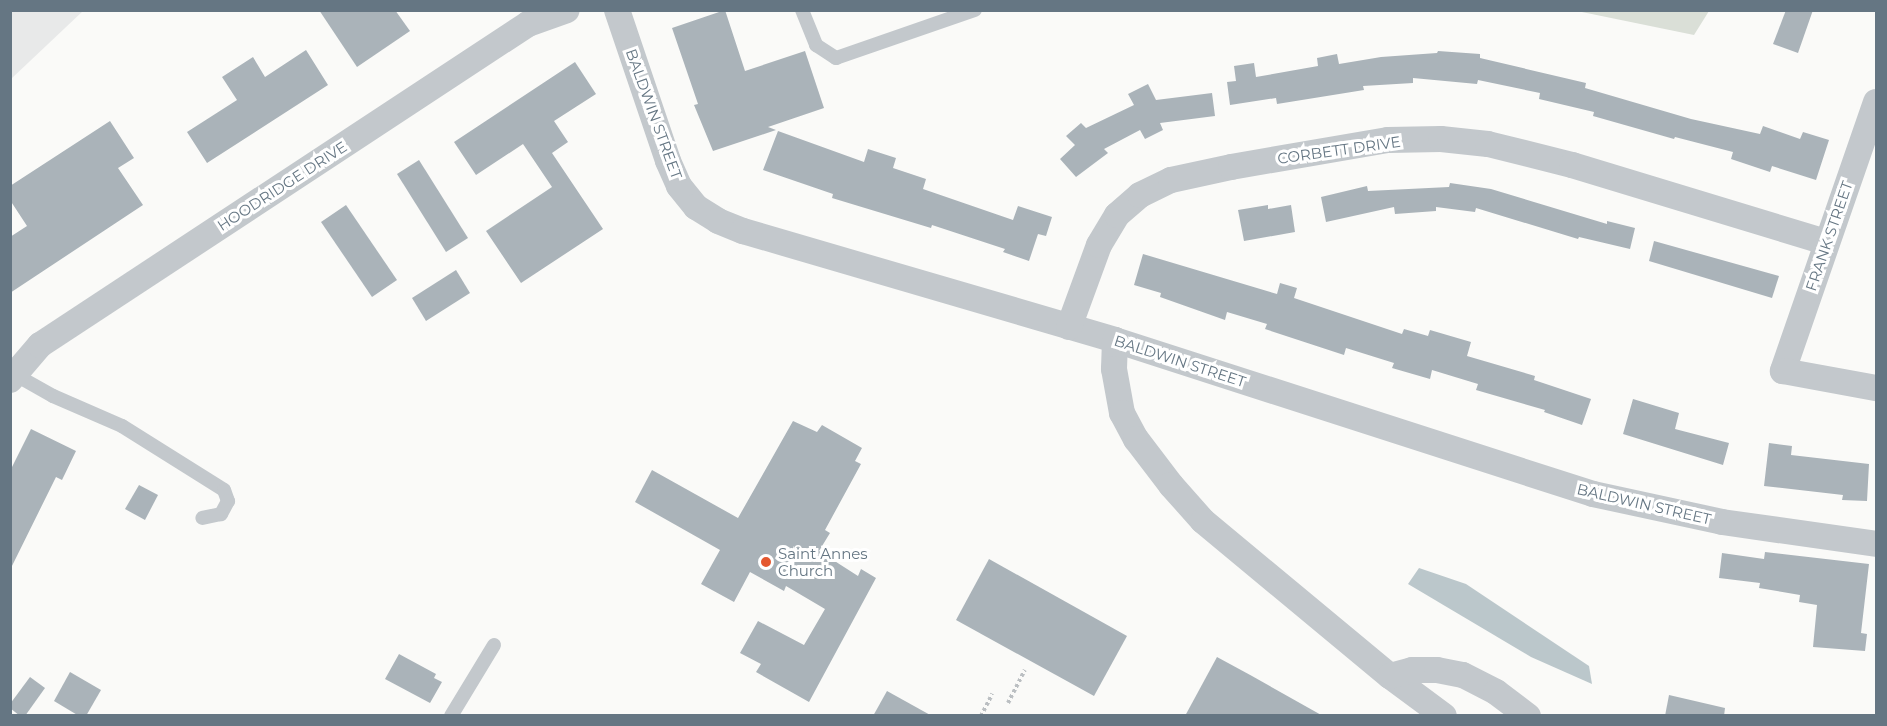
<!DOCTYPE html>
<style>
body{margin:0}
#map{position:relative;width:1887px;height:726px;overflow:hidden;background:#fafaf8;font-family:Montserrat,sans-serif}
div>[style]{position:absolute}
.built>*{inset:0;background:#e8e9e9}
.green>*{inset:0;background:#dadfd7}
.water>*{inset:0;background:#bbc7cb}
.building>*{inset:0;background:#aab3b9}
.path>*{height:4px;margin-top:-2px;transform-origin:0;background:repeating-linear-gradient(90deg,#bbbfc2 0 3px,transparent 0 6px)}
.service>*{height:14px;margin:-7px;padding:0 7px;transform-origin:7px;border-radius:7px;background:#c3c8cc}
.minor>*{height:26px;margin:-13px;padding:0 13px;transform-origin:13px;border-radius:13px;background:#c3c8cc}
.dots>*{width:16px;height:16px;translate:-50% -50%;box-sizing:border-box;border:3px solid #fff;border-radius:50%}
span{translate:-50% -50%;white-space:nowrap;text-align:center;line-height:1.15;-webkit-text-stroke:6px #fff;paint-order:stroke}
.street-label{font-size:15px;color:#657683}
.poi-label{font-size:15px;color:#657683}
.left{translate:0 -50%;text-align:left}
.frame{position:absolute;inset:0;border:12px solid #657683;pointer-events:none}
</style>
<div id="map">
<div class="built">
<div style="clip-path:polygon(11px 10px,82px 10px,83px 11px,11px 79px)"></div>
</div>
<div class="green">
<div style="clip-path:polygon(1577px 11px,1709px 10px,1709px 11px,1694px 35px)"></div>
</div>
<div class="water">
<div style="clip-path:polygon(1419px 568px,1466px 584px,1589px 666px,1592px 684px,1531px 657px,1408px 584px)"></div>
</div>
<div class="building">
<div style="clip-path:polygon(319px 10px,395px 10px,410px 31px,357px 67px)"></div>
<div style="clip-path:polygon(725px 10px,745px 71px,805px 51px,824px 108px,768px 127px,776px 130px,713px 151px,694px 105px,698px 104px,672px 28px)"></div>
<div style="clip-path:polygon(1786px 10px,1813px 10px,1798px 53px,1773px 44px)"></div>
<div style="clip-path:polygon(306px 50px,328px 85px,207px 163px,187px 132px,237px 100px,222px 77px,253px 57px,265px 77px)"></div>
<div style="clip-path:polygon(1438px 51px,1480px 54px,1480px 58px,1586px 83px,1585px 88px,1691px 119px,1760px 134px,1763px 126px,1800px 139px,1803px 132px,1829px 140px,1816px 180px,1772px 166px,1770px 172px,1731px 159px,1733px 152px,1675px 137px,1674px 139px,1593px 116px,1594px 112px,1539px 99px,1540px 93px,1478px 80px,1477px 84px,1413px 78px,1413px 83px,1363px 86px,1364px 90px,1277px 104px,1276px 98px,1230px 105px,1227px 82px,1236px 81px,1234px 66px,1254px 63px,1256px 77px,1318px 66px,1317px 58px,1337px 54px,1339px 64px,1381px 57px,1437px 53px)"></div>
<div style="clip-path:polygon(575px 62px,596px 94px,554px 121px,568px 142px,552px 153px,603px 229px,521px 283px,486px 231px,552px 187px,523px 144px,476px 175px,454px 142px)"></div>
<div style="clip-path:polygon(1148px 84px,1156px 100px,1212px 93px,1215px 116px,1160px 123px,1163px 130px,1145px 139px,1140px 130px,1104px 149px,1108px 153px,1076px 177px,1060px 159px,1075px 145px,1066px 136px,1081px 123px,1086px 128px,1134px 105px,1128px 94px)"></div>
<div style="clip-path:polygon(110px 121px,134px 158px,118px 168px,143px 205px,10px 293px,10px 237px,27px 226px,10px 200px,10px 186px)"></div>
<div style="clip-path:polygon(778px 131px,864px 162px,868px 149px,896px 158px,893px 168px,926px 179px,923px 189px,1013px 220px,1018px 206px,1052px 217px,1046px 236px,1038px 234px,1029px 261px,1003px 252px,1005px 249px,932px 225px,931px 228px,832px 198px,833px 194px,763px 170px)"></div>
<div style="clip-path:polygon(419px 160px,468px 238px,446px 252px,397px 174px)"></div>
<div style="clip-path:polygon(1450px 183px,1491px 189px,1607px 224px,1607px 221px,1635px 228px,1630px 249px,1579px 237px,1578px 239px,1476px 208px,1475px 212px,1436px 207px,1436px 211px,1395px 214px,1394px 207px,1326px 222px,1321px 197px,1367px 186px,1368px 191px,1449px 187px)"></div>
<div style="clip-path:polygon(346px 205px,397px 280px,372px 297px,321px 222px)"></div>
<div style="clip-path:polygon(1268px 205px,1268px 209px,1291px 205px,1295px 232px,1244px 241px,1238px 210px)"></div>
<div style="clip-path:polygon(1654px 241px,1779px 276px,1772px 298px,1649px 261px)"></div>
<div style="clip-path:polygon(1143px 254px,1277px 294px,1280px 283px,1297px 288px,1294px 298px,1402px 334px,1404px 329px,1428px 336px,1430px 330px,1471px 342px,1467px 356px,1535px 376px,1534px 380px,1591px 399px,1582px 425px,1544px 412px,1545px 410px,1476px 390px,1478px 384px,1432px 370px,1430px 379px,1392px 368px,1394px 363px,1346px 348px,1344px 355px,1265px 329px,1267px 324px,1227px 312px,1225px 320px,1160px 297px,1161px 293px,1134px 285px)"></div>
<div style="clip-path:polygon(456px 270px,470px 293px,426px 321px,412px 298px)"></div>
<div style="clip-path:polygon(1633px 399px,1679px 413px,1675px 429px,1729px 443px,1723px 465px,1623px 434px)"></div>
<div style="clip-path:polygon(793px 421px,817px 432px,822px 425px,862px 448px,855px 461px,861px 464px,825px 530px,830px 533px,819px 551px,858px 576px,861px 569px,876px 578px,809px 702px,756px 672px,761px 664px,740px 653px,758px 621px,804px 645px,825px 609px,786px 586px,784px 591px,750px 572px,734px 602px,701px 584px,720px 550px,635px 502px,652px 470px,738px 518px)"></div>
<div style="clip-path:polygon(31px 429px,76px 451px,62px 480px,56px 477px,10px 570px,10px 471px)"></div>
<div style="clip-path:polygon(1769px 443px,1792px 446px,1791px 455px,1869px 464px,1867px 501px,1842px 500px,1843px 495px,1764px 486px)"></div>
<div style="clip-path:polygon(139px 485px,158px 495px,145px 520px,125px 509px)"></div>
<div style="clip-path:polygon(1765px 552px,1869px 564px,1861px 633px,1867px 634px,1865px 651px,1813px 647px,1817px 605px,1799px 602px,1800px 595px,1759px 588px,1760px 583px,1719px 578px,1722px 553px,1764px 559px)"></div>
<div style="clip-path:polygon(989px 559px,1127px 636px,1094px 696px,956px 620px)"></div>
<div style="clip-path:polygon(399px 654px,436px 674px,434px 678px,442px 682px,430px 703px,385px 679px)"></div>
<div style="clip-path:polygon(1217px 657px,1252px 676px,1323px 716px,1185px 716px)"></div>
<div style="clip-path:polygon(70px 672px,101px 690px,86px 716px,79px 716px,54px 701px)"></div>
<div style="clip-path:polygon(30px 677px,45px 688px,25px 716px,20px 716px,10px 708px,10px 704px)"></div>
<div style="clip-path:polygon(887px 691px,932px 716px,873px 716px)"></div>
<div style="clip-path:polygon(1669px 695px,1725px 708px,1724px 716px,1665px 716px)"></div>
</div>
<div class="path">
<div style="left:1008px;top:703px;width:37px;rotate:-63deg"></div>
<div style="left:981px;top:716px;width:25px;rotate:-63deg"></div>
</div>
<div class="service">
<div style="left:802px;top:10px;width:38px;rotate:68deg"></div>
<div style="left:816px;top:45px;width:24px;rotate:33deg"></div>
<div style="left:836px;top:58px;width:147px;rotate:-19.1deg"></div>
<div style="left:14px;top:374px;width:45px;rotate:29.4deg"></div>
<div style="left:53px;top:396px;width:75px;rotate:23.5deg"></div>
<div style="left:122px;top:426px;width:120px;rotate:32.1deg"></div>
<div style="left:224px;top:490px;width:12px;rotate:70deg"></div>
<div style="left:228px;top:501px;width:15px;rotate:118deg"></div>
<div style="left:221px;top:514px;width:19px;rotate:168deg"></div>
<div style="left:451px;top:716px;width:83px;rotate:-58.8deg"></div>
</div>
<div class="minor">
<div style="left:617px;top:10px;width:159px;rotate:71.3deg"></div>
<div style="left:668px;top:161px;width:27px;rotate:66deg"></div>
<div style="left:679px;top:186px;width:27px;rotate:51deg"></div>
<div style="left:696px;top:207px;width:26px;rotate:32deg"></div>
<div style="left:718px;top:221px;width:27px;rotate:22deg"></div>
<div style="left:743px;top:231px;width:388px;rotate:16.3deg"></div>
<div style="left:1115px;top:340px;width:502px;rotate:17.86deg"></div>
<div style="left:1593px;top:494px;width:132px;rotate:12.2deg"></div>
<div style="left:1722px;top:522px;width:156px;rotate:8.1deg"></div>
<div style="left:1876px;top:102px;width:285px;rotate:109.1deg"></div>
<div style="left:1783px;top:371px;width:95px;rotate:10.4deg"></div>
<div style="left:1069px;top:327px;width:87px;rotate:-69.9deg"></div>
<div style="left:1099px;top:245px;width:35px;rotate:-59deg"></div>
<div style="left:1117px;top:215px;width:30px;rotate:-41deg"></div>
<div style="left:1140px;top:195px;width:34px;rotate:-26deg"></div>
<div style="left:1171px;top:180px;width:61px;rotate:-12.2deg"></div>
<div style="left:1231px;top:167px;width:159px;rotate:-9.8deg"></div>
<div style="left:1388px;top:140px;width:53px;rotate:-1.1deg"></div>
<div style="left:1441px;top:139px;width:47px;rotate:6.1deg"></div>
<div style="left:1488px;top:144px;width:87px;rotate:14deg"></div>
<div style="left:1572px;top:165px;width:265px;rotate:16.9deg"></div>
<div style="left:1115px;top:340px;width:29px;rotate:92deg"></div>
<div style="left:1114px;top:369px;width:45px;rotate:79.7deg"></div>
<div style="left:1122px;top:413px;width:30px;rotate:62deg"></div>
<div style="left:1136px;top:439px;width:58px;rotate:52.7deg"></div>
<div style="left:1171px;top:485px;width:48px;rotate:48.4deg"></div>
<div style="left:1203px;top:521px;width:243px;rotate:39.7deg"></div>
<div style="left:1390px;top:676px;width:67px;rotate:36.5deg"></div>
<div style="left:10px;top:380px;width:46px;rotate:-49.4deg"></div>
<div style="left:40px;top:345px;width:584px;rotate:-33.34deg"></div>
<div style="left:528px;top:24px;width:41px;rotate:-19.7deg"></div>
<div style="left:1390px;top:676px;width:23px;rotate:-15deg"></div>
<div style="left:1412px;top:670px;width:25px"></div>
<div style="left:1437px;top:670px;width:26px;rotate:11deg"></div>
<div style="left:1463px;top:675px;width:37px;rotate:27deg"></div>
<div style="left:1496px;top:692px;width:40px;rotate:37deg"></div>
</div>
<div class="dots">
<div style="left:766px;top:562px;background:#e4572e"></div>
</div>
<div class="street-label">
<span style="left:654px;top:114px;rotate:70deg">BALDWIN STREET</span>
<span style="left:1339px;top:150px;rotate:-8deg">CORBETT DRIVE</span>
<span style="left:282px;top:186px;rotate:-33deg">HOODRIDGE DRIVE</span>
<span style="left:1829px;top:236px;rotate:-71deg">FRANK STREET</span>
<span style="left:1180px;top:361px;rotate:18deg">BALDWIN STREET</span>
<span style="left:1644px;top:504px;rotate:13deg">BALDWIN STREET</span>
</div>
<div class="poi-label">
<span class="left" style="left:778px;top:562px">Saint Annes<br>Church</span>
</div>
<div class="frame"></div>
</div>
